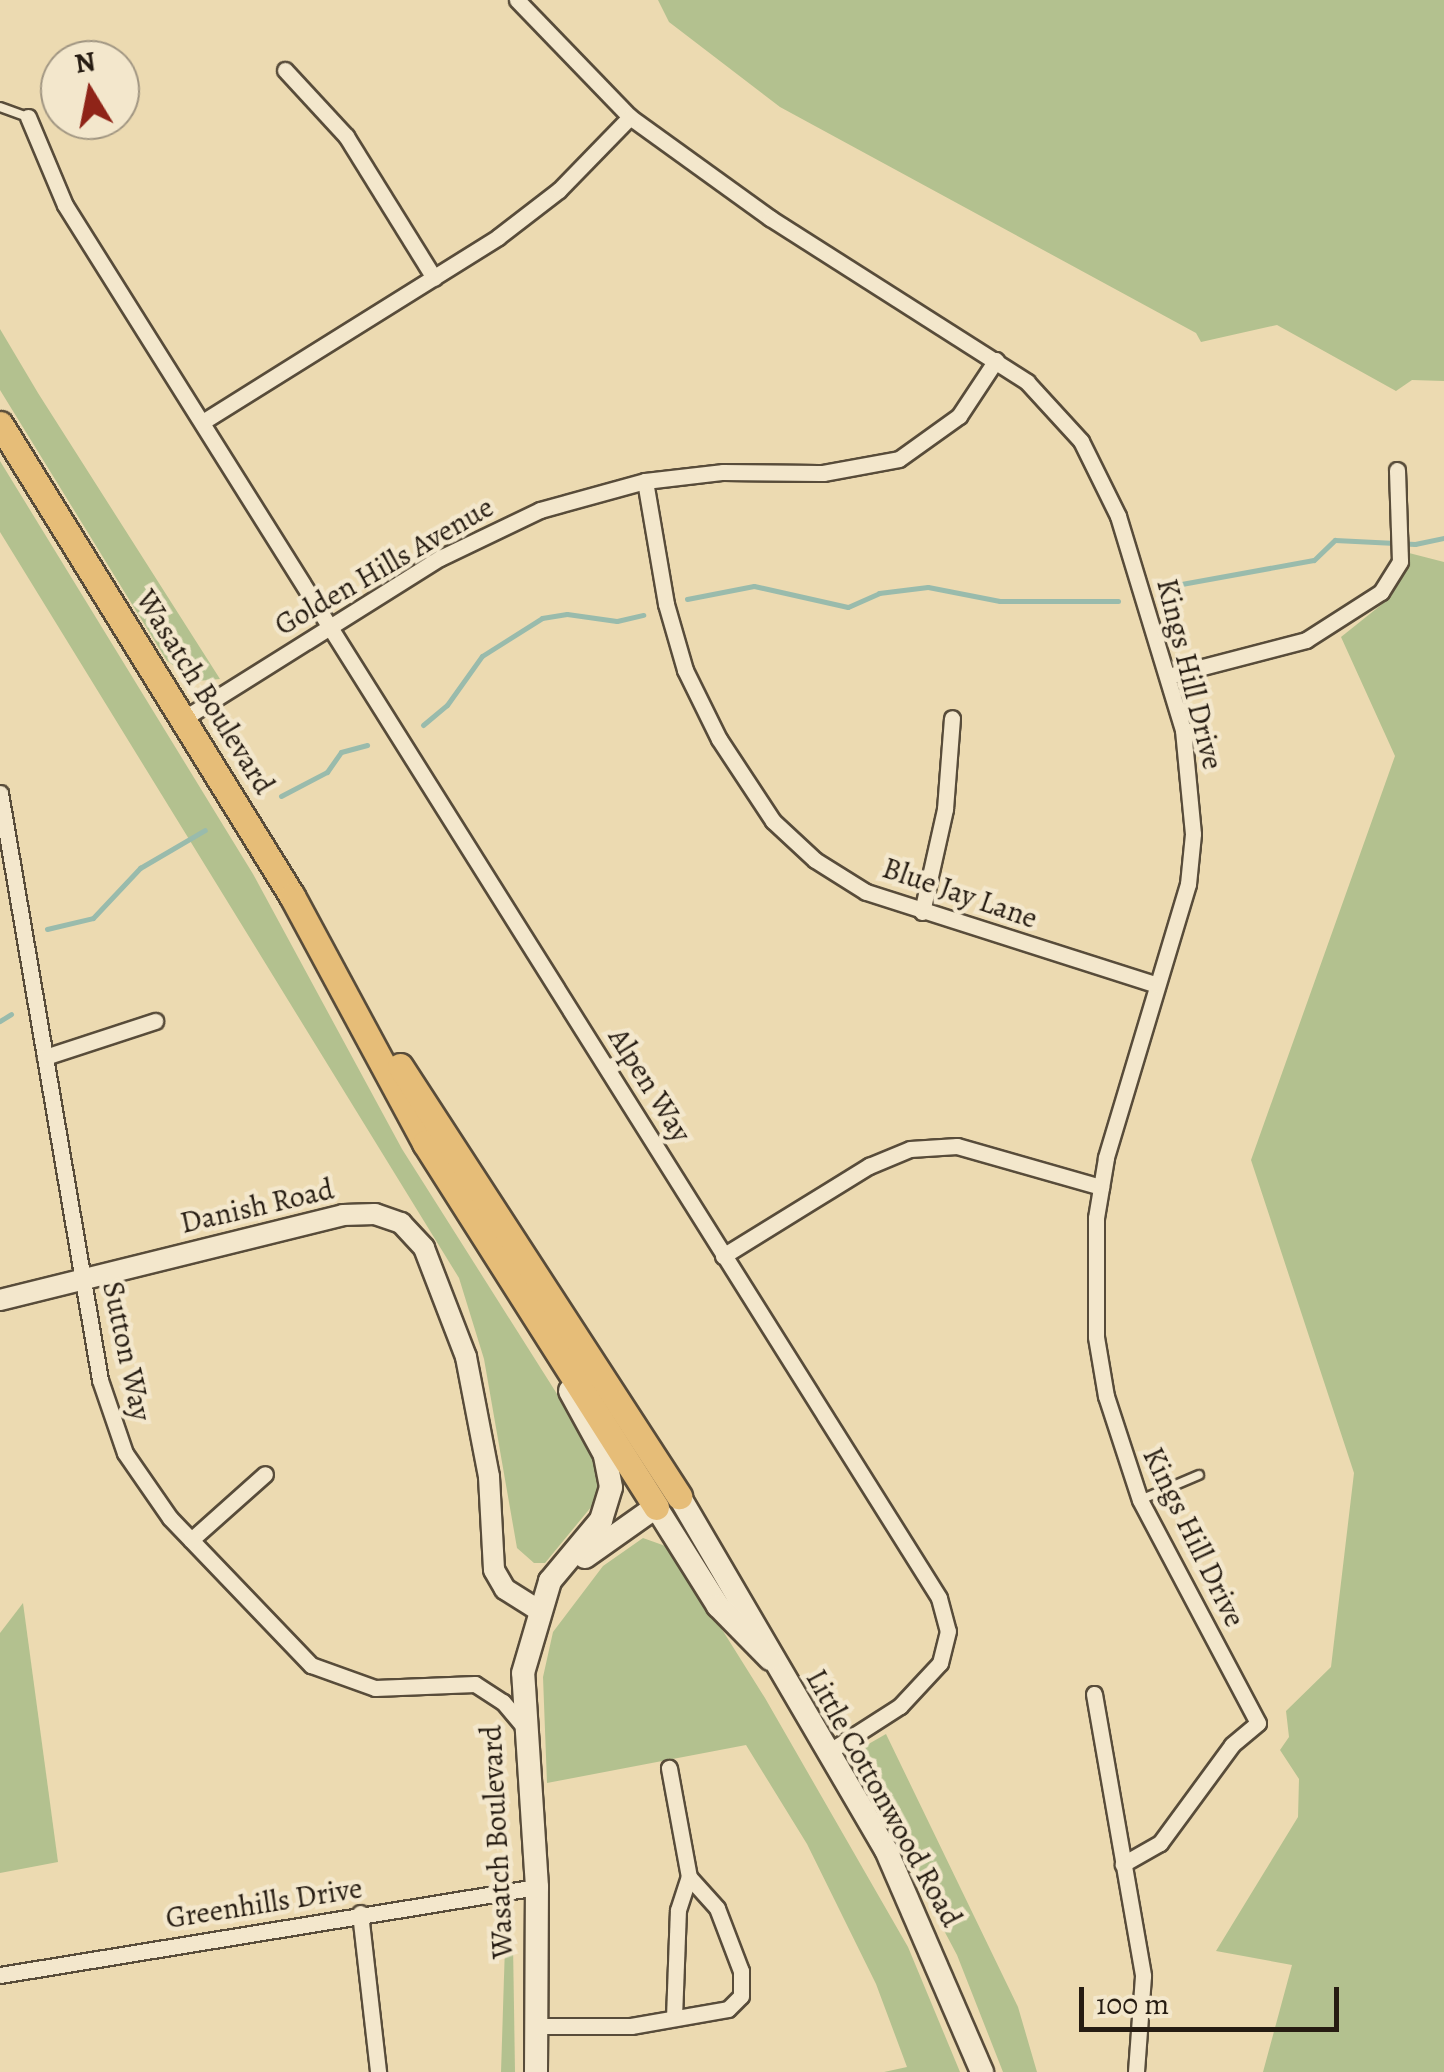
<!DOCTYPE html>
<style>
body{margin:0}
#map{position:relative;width:1444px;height:2072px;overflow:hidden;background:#ecdab1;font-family:Alegreya,serif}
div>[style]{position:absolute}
.green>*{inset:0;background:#b3c18f}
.stream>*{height:5px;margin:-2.5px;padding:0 2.5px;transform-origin:2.5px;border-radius:2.5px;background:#99bbac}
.roads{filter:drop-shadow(2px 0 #584c3a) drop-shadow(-2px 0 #584c3a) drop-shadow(0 2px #584c3a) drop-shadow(0 -2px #584c3a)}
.service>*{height:8px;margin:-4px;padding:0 4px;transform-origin:4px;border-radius:4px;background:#f3e7cc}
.minor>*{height:15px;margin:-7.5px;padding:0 7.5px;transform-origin:7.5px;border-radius:7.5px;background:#f3e7cc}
.tertiary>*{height:20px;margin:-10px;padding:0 10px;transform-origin:10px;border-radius:10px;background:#f3e7cc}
.secondary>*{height:22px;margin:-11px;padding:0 11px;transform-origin:11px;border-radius:11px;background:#f3e7cc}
.primary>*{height:25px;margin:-12.5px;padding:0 12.5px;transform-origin:12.5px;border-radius:12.5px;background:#e6bd78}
span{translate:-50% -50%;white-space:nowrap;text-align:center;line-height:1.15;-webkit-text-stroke:9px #f3e7cc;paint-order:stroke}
.street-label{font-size:30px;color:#261c12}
.north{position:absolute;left:40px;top:40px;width:100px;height:100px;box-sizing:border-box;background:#f3e7cc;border:2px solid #a19682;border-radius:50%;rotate:350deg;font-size:28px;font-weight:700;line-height:40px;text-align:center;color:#261c12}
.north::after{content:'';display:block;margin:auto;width:35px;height:45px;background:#8f2418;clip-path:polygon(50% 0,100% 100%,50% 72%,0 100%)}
.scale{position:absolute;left:1079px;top:1987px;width:260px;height:45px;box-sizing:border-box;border:5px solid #261c12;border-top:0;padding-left:12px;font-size:30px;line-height:35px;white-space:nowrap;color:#261c12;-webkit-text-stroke:8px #f3e7cc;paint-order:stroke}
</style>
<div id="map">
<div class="green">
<div style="clip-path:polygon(658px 0,1444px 0,1444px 381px,1412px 380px,1396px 391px,1277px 325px,1201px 342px,1196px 333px,780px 107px,669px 22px)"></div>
<div style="clip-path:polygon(0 329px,38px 393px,220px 679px,197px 681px,167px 661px,0 390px)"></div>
<div style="clip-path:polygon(0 461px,253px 874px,402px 1149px,595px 1454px,601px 1495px,545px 1563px,534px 1563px,517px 1548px,484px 1359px,459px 1278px,0 532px)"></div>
<div style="clip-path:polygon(1409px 553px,1444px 562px,1444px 2072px,1263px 2072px,1292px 1965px,1216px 1951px,1298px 1817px,1299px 1779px,1280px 1750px,1289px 1737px,1286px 1711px,1331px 1667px,1354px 1473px,1251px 1160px,1395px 756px,1341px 637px,1386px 601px)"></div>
<div style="clip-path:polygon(643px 1538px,671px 1548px,765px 1698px,908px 1947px,960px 2072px,884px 2072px,907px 2067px,876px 1984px,807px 1844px,746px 1745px,547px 1783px,543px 1677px,553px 1632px,603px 1566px)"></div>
<div style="clip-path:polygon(23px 1603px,58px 1862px,0 1873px,0 1633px)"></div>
<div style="clip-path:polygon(886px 1734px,1018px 2007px,1037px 2072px,1003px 2072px,957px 1955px,860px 1772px,858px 1750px)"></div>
<div style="clip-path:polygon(506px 1914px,513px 1943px,515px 2072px,501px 2072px)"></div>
</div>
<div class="stream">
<div style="left:1165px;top:587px;width:151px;rotate:-10.3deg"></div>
<div style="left:1314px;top:560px;width:29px;rotate:-44deg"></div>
<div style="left:1335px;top:540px;width:80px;rotate:2.9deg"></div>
<div style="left:1415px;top:544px;width:30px;rotate:-12deg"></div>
<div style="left:687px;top:599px;width:68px;rotate:-11deg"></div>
<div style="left:754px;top:586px;width:96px;rotate:12.6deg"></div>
<div style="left:848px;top:607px;width:34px;rotate:-24deg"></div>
<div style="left:879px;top:593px;width:49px;rotate:-7deg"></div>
<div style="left:928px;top:587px;width:73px;rotate:11deg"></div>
<div style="left:1000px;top:601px;width:118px"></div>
<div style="left:423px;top:725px;width:31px;rotate:-40deg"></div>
<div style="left:447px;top:705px;width:60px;rotate:-54.5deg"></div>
<div style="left:482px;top:656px;width:71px;rotate:-32.3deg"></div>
<div style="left:542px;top:618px;width:25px;rotate:-9deg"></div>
<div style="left:567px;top:614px;width:50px;rotate:8deg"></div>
<div style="left:617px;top:621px;width:27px;rotate:-13deg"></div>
<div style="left:281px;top:796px;width:52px;rotate:-27.6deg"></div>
<div style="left:327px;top:772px;width:24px;rotate:-55deg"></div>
<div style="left:341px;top:752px;width:27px;rotate:-15deg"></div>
<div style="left:47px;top:929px;width:47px;rotate:-13.4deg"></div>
<div style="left:93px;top:918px;width:69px;rotate:-46.8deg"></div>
<div style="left:140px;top:868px;width:75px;rotate:-30.3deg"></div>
<div style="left:0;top:1021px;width:13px;rotate:-32deg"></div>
</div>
<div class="roads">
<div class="service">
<div style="left:0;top:107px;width:30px;rotate:20deg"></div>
<div style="left:1140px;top:1500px;width:64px;rotate:-23deg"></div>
</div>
<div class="minor">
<div style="left:517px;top:0;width:163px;rotate:46deg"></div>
<div style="left:630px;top:117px;width:173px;rotate:35.8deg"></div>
<div style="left:770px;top:218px;width:305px;rotate:32.5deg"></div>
<div style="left:1027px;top:382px;width:80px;rotate:47.5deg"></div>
<div style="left:1081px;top:441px;width:84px;rotate:63.7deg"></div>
<div style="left:1118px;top:516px;width:224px;rotate:73.1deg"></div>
<div style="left:1183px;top:730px;width:104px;rotate:84.5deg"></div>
<div style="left:1193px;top:834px;width:50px;rotate:95.7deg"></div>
<div style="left:1188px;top:884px;width:286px;rotate:106.7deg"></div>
<div style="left:1106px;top:1158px;width:61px;rotate:99.5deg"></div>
<div style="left:1096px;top:1218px;width:119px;rotate:90deg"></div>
<div style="left:1096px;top:1337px;width:60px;rotate:80.4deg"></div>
<div style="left:1106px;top:1396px;width:109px;rotate:71.9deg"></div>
<div style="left:1140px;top:1500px;width:252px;rotate:62.1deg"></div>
<div style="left:1258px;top:1723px;width:34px;rotate:140deg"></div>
<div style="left:1232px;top:1745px;width:122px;rotate:126.3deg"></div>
<div style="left:1160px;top:1843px;width:43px;rotate:150.4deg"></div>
<div style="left:285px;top:70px;width:90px;rotate:47.3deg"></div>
<div style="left:346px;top:136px;width:167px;rotate:58.2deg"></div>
<div style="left:28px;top:117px;width:95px;rotate:67.2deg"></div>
<div style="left:65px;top:205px;width:1644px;rotate:57.89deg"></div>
<div style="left:939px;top:1598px;width:34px;rotate:75deg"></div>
<div style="left:948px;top:1631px;width:33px;rotate:104deg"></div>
<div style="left:940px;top:1663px;width:59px;rotate:132.9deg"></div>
<div style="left:900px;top:1706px;width:83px;rotate:147.3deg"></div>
<div style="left:204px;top:421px;width:347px;rotate:-32deg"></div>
<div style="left:498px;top:237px;width:77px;rotate:-37.6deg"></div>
<div style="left:559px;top:190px;width:102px;rotate:-45.8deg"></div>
<div style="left:645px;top:481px;width:125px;rotate:80.3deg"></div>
<div style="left:666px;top:604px;width:69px;rotate:73.9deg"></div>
<div style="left:685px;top:670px;width:77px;rotate:63.8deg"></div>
<div style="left:719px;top:739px;width:98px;rotate:56.6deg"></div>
<div style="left:773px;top:821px;width:57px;rotate:42.9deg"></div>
<div style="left:815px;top:860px;width:60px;rotate:32.1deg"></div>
<div style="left:866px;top:892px;width:305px;rotate:17.7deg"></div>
<div style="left:1168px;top:676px;width:143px;rotate:-14.6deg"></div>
<div style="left:1306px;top:640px;width:89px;rotate:-32.6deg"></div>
<div style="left:1381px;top:592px;width:36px;rotate:-58deg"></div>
<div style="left:1400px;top:561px;width:91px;rotate:-91.9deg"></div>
<div style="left:183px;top:719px;width:303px;rotate:-32.1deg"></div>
<div style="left:440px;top:558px;width:111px;rotate:-25.6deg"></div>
<div style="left:540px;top:510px;width:109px;rotate:-15.4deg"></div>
<div style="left:645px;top:481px;width:79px;rotate:-6.6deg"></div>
<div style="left:723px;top:472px;width:100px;rotate:0.6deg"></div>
<div style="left:823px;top:473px;width:77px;rotate:-10.4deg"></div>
<div style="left:899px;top:459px;width:74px;rotate:-35.6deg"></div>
<div style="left:959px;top:416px;width:67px;rotate:-56.5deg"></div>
<div style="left:0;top:793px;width:595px;rotate:80.33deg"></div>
<div style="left:100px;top:1380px;width:77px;rotate:71.1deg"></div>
<div style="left:125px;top:1453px;width:79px;rotate:55.3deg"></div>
<div style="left:170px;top:1518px;width:204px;rotate:46.2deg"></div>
<div style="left:311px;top:1665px;width:68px;rotate:19.8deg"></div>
<div style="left:375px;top:1688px;width:100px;rotate:-2.3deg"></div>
<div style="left:475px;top:1684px;width:33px;rotate:33deg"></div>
<div style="left:503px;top:1702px;width:33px;rotate:50deg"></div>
<div style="left:922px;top:912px;width:106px;rotate:-77.4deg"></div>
<div style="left:945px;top:809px;width:91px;rotate:-85.6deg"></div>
<div style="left:45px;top:1057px;width:116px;rotate:-18.1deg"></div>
<div style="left:723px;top:1256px;width:172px;rotate:-31.7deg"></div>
<div style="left:869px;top:1166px;width:44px;rotate:-22.5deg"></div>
<div style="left:910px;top:1149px;width:47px;rotate:-3.7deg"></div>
<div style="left:957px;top:1146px;width:150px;rotate:15.9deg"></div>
<div style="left:191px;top:1540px;width:99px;rotate:-41.7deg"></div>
<div style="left:1094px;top:1694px;width:286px;rotate:80.1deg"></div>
<div style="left:1143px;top:1976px;width:96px;rotate:94.2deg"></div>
<div style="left:360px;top:1913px;width:160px;rotate:83.5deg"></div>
<div style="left:0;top:1975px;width:544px;rotate:-9.31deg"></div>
<div style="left:674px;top:2018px;width:108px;rotate:-87.9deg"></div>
<div style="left:678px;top:1910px;width:35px;rotate:-72deg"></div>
<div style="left:537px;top:2026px;width:94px"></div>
<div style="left:631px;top:2026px;width:98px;rotate:-9.9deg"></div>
<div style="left:728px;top:2009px;width:18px;rotate:-45deg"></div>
<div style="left:741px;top:1996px;width:25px;rotate:-90deg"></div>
<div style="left:741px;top:1971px;width:67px;rotate:-110.9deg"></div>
<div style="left:717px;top:1908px;width:42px;rotate:-132.1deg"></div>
<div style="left:689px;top:1877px;width:111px;rotate:-100.4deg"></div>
</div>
<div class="tertiary">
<div style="left:0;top:1300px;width:353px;rotate:-13.9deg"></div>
<div style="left:343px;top:1215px;width:32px;rotate:-2deg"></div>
<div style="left:375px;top:1214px;width:28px;rotate:19deg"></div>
<div style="left:401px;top:1223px;width:34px;rotate:47deg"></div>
<div style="left:424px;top:1248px;width:117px;rotate:68.9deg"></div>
<div style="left:466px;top:1357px;width:122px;rotate:79.1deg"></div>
<div style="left:489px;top:1477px;width:93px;rotate:86.9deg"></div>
<div style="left:494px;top:1570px;width:22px;rotate:60deg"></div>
<div style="left:505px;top:1589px;width:41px;rotate:32.2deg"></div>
</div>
<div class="secondary">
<div style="left:679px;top:1496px;width:410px;rotate:59.7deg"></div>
<div style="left:886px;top:1850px;width:242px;rotate:66.6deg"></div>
<div style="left:585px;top:1557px;width:87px;rotate:-35.2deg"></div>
<div style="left:656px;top:1507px;width:117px;rotate:57.9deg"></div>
<div style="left:718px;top:1606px;width:74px;rotate:45.5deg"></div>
<div style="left:536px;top:2072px;width:185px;rotate:-89.7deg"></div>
<div style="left:537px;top:1887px;width:214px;rotate:-93.7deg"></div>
<div style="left:523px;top:1673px;width:96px;rotate:-73.6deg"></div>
<div style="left:550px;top:1581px;width:80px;rotate:-50.1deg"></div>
<div style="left:601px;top:1520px;width:34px;rotate:-73deg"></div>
<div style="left:611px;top:1487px;width:33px;rotate:-101deg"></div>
<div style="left:605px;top:1455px;width:73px;rotate:-118.7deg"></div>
</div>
<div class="primary">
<div style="left:0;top:424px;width:555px;rotate:58.26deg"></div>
<div style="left:292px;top:896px;width:281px;rotate:61.7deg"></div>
<div style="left:425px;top:1143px;width:431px;rotate:57.6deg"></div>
<div style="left:400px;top:1066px;width:513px;rotate:57.02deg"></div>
</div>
</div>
<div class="street-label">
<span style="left:384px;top:566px;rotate:-30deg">Golden Hills Avenue</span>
<span style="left:1190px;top:674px;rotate:76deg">Kings Hill Drive</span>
<span style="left:205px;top:692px;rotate:58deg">Wasatch Boulevard</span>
<span style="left:960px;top:893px;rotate:19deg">Blue Jay Lane</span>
<span style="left:650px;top:1085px;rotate:58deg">Alpen Way</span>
<span style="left:257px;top:1206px;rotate:-13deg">Danish Road</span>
<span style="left:127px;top:1351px;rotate:78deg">Sutton Way</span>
<span style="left:1194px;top:1537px;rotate:64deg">Kings Hill Drive</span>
<span style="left:884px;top:1798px;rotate:61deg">Little Cottonwood Road</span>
<span style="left:497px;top:1842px;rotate:-93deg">Wasatch Boulevard</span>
<span style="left:264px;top:1903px;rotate:-9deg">Greenhills Drive</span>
</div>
<div class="north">N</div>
<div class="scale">100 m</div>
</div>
